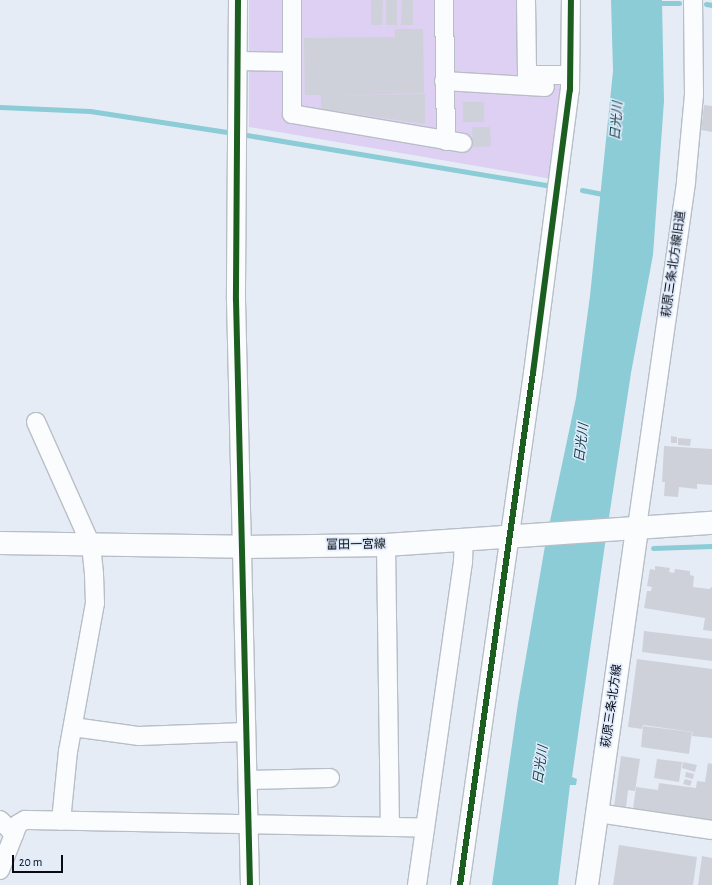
<!DOCTYPE html>
<meta charset="utf-8">
<style>
body{margin:0}
#map{position:relative;width:712px;height:885px;overflow:hidden;background:#e6ecf5;font-family:"Alegreya Sans","Noto Sans JP",sans-serif}
div>[style]{position:absolute}
.green>*{inset:0;background:#ddd0f2}
.water>*{inset:0;background:#8cccd7}
.stream>*{height:5px;margin:-2.5px;padding:0 2.5px;transform-origin:2.5px;border-radius:2.5px;background:#8cccd7}
.building>*{inset:0;background:#ced1da}
.roads{filter:drop-shadow(1px 0 #b8bec7) drop-shadow(-1px 0 #b8bec7) drop-shadow(0 1px #b8bec7) drop-shadow(0 -1px #b8bec7)}
.minor>*{height:18px;margin:-9px;padding:0 9px;transform-origin:9px;border-radius:9px;background:#fbfcfe}
.major>*{height:22px;margin:-11px;padding:0 11px;transform-origin:11px;border-radius:11px;background:#fbfcfe}
.cycleway>*{height:6px;margin:-3px;padding:0 3px;transform-origin:3px;border-radius:3px;background:#1b5e20}
span{translate:-50% -50%;white-space:nowrap;text-align:center;line-height:1.15;-webkit-text-stroke:3px #e0ebfb;paint-order:stroke}
.street-label{font-size:12px;color:#060b14}
.water-label{font-size:13px;color:#133d43;font-style:italic}
.scale{position:absolute;left:12px;top:855px;width:51px;height:18px;box-sizing:border-box;border:2px solid #060b14;border-top:0;padding-left:5px;font-size:12px;line-height:14px;white-space:nowrap;color:#060b14;-webkit-text-stroke:3px #e0ebfb;paint-order:stroke}
</style>
<div id="map">
<div class="green">
<div style="clip-path:polygon(249px 0,520px 0,522px 77px,561px 78px,552px 179px,249px 127px)"></div>
</div>
<div class="water">
<div style="clip-path:polygon(611px 0,662px 0,664px 101px,653px 255px,631px 373px,606px 537px,572px 777px,577px 779px,576px 785px,570px 785px,558px 885px,492px 885px,518px 703px,546px 540px,576px 398px,590px 296px,613px 71px)"></div>
</div>
<div class="stream">
<div style="left:656px;top:3px;width:23px"></div>
<div style="left:706px;top:4px;width:6px;rotate:9deg"></div>
<div style="left:0;top:107px;width:90px;rotate:2.5deg"></div>
<div style="left:90px;top:111px;width:145px;rotate:8.7deg"></div>
<div style="left:241px;top:134px;width:309px;rotate:9.5deg"></div>
<div style="left:582px;top:190px;width:26px;rotate:11deg"></div>
<div style="left:653px;top:548px;width:59px;rotate:-1.9deg"></div>
</div>
<div class="building">
<div style="clip-path:polygon(371px 0,383px 0,382px 25px,371px 25px)"></div>
<div style="clip-path:polygon(386px 0,397px 0,397px 25px,386px 25px)"></div>
<div style="clip-path:polygon(402px 0,413px 0,413px 25px,401px 25px)"></div>
<div style="clip-path:polygon(395px 29px,423px 29px,424px 93px,323px 96px,425px 94px,425px 124px,321px 109px,321px 95px,305px 95px,304px 38px,395px 37px)"></div>
<div style="clip-path:polygon(463px 102px,484px 102px,484px 122px,463px 122px)"></div>
<div style="clip-path:polygon(704px 105px,712px 106px,712px 132px,701px 130px)"></div>
<div style="clip-path:polygon(472px 127px,490px 127px,491px 146px,473px 147px)"></div>
<div style="clip-path:polygon(671px 436px,677px 437px,677px 443px,671px 443px)"></div>
<div style="clip-path:polygon(678px 438px,691px 439px,690px 446px,678px 445px)"></div>
<div style="clip-path:polygon(664px 446px,712px 449px,712px 485px,697px 484px,697px 489px,679px 487px,678px 497px,664px 496px,665px 482px,662px 482px)"></div>
<div style="clip-path:polygon(655px 566px,670px 568px,669px 572px,674px 573px,675px 569px,690px 571px,690px 575px,694px 576px,693px 587px,709px 589px,712px 587px,712px 631px,703px 630px,705px 618px,644px 608px,647px 591px,651px 591px,652px 587px,647px 586px,650px 569px,655px 570px)"></div>
<div style="clip-path:polygon(644px 631px,712px 639px,712px 661px,642px 652px)"></div>
<div style="clip-path:polygon(637px 659px,712px 669px,712px 738px,692px 736px,693px 732px,643px 725px,642px 729px,628px 727px)"></div>
<div style="clip-path:polygon(643px 726px,692px 732px,689px 754px,641px 747px)"></div>
<div style="clip-path:polygon(621px 756px,640px 759px,635px 791px,628px 790px,626px 808px,614px 807px)"></div>
<div style="clip-path:polygon(657px 759px,682px 762px,679px 782px,654px 778px)"></div>
<div style="clip-path:polygon(683px 762px,697px 765px,695px 772px,682px 768px)"></div>
<div style="clip-path:polygon(708px 763px,712px 764px,712px 820px,633px 809px,636px 787px,658px 790px,659px 783px,696px 788px,697px 781px,705px 782px)"></div>
<div style="clip-path:polygon(686px 772px,694px 774px,693px 779px,685px 777px)"></div>
<div style="clip-path:polygon(685px 779px,692px 781px,690px 786px,683px 784px)"></div>
<div style="clip-path:polygon(619px 845px,697px 857px,693px 885px,613px 885px)"></div>
<div style="clip-path:polygon(702px 856px,712px 858px,712px 885px,698px 885px)"></div>
</div>
<div class="roads">
<div class="minor">
<div style="left:238px;top:0;width:300px;rotate:90.4deg"></div>
<div style="left:236px;top:300px;width:585px;rotate:88.63deg"></div>
<div style="left:292px;top:0;width:114px;rotate:90deg"></div>
<div style="left:292px;top:114px;width:173px;rotate:9.6deg"></div>
<div style="left:444px;top:0;width:141px;rotate:89.2deg"></div>
<div style="left:526px;top:0;width:75px;rotate:89.2deg"></div>
<div style="left:527px;top:75px;width:43px"></div>
<div style="left:239px;top:61px;width:52px;rotate:1.1deg"></div>
<div style="left:444px;top:81px;width:101px;rotate:3.4deg"></div>
<div style="left:36px;top:422px;width:135px;rotate:65.9deg"></div>
<div style="left:91px;top:545px;width:29px;rotate:84deg"></div>
<div style="left:94px;top:574px;width:29px;rotate:88deg"></div>
<div style="left:95px;top:603px;width:150px;rotate:100.3deg"></div>
<div style="left:68px;top:751px;width:70px;rotate:95.7deg"></div>
<div style="left:637px;top:527px;width:349px;rotate:-81.9deg"></div>
<div style="left:686px;top:181px;width:87px;rotate:-84.7deg"></div>
<div style="left:694px;top:94px;width:94px;rotate:-90.6deg"></div>
<div style="left:386px;top:545px;width:282px;rotate:89.2deg"></div>
<div style="left:73px;top:727px;width:67px;rotate:7.8deg"></div>
<div style="left:139px;top:736px;width:107px;rotate:-2.1deg"></div>
<div style="left:248px;top:780px;width:82px;rotate:-1.4deg"></div>
<div style="left:597px;top:813px;width:116px;rotate:8.4deg"></div>
<div style="left:0;top:820px;width:20px;rotate:45deg"></div>
<div style="left:0;top:870px;width:49px;rotate:-68.6deg"></div>
<div style="left:18px;top:824px;width:8px;rotate:-30deg"></div>
<div style="left:25px;top:820px;width:400px;rotate:1.1deg"></div>
<div style="left:417px;top:885px;width:326px;rotate:-81.9deg"></div>
<div style="left:463px;top:562px;width:23px;rotate:-88deg"></div>
<div style="left:460px;top:885px;width:517px;rotate:-81.89deg"></div>
<div style="left:533px;top:373px;width:285px;rotate:-82.6deg"></div>
<div style="left:570px;top:90px;width:90px;rotate:-89.4deg"></div>
</div>
<div class="major">
<div style="left:0;top:543px;width:243px;rotate:0.9deg"></div>
<div style="left:243px;top:547px;width:143px;rotate:-0.8deg"></div>
<div style="left:386px;top:545px;width:327px;rotate:-3.9deg"></div>
<div style="left:587px;top:885px;width:361px;rotate:-82deg"></div>
</div>
</div>
<div class="cycleway">
<div style="left:238px;top:0;width:300px;rotate:90.4deg"></div>
<div style="left:236px;top:300px;width:585px;rotate:88.63deg"></div>
<div style="left:460px;top:885px;width:517px;rotate:-81.89deg"></div>
<div style="left:533px;top:373px;width:285px;rotate:-82.6deg"></div>
<div style="left:570px;top:90px;width:90px;rotate:-89.4deg"></div>
</div>
<div class="street-label">
<span style="left:674px;top:264px;rotate:-82deg">萩原三条北方線旧道</span>
<span style="left:356px;top:545px;rotate:-1deg">富田一宮線</span>
<span style="left:612px;top:706px;rotate:-82deg">萩原三条北方線</span>
</div>
<div class="water-label">
<span style="left:618px;top:121px;rotate:-86deg">日光川</span>
<span style="left:583px;top:443px;rotate:-83deg">日光川</span>
<span style="left:542px;top:765px;rotate:-82deg">日光川</span>
</div>
<div class="scale">20 m</div>
</div>
